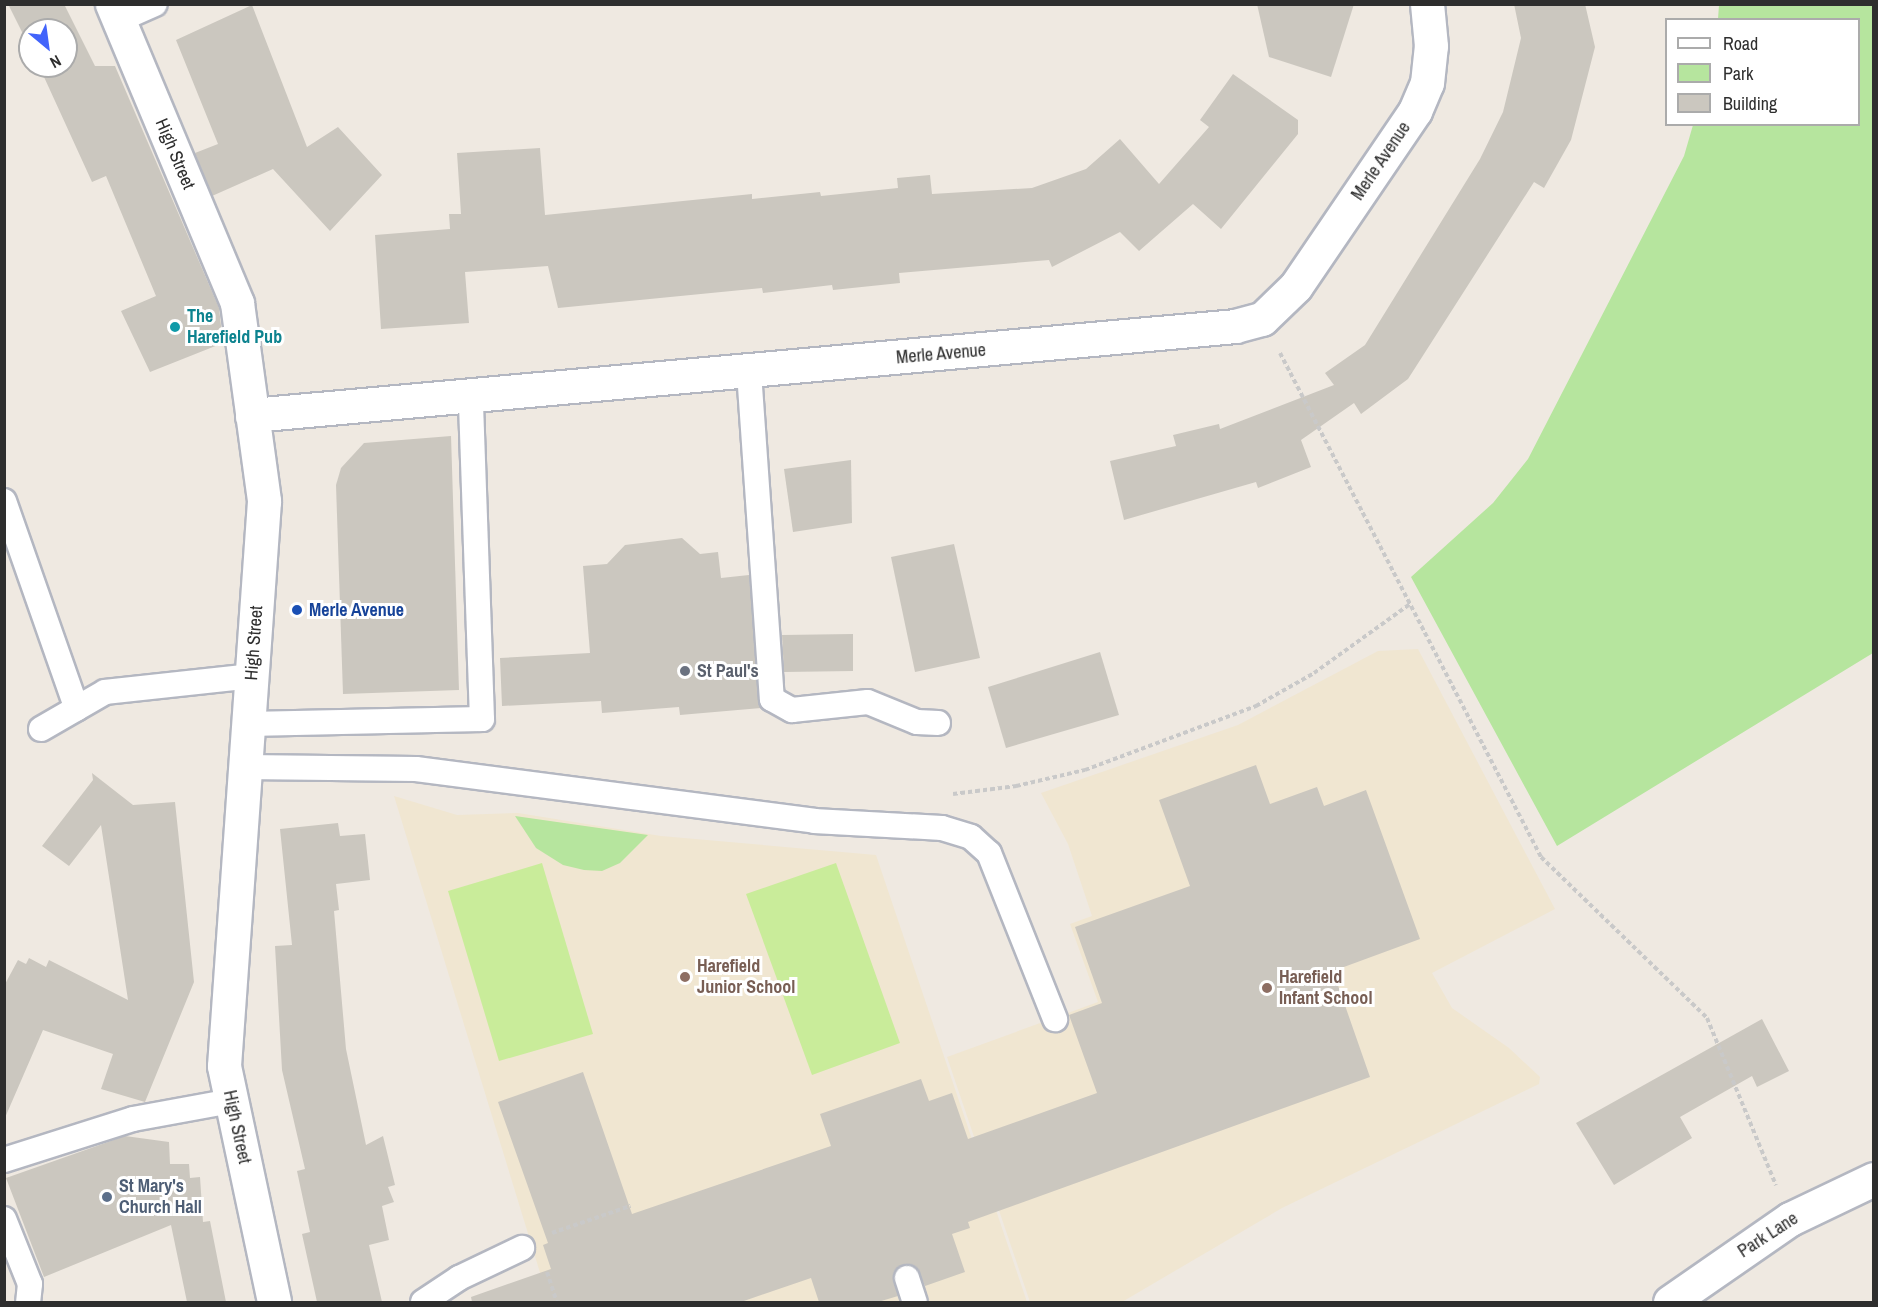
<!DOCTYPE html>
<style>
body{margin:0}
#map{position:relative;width:1878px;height:1307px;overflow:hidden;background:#efe9e1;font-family:"Archivo Narrow",sans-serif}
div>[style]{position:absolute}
.education>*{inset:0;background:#f0e6d1}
.green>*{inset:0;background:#b6e59e}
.pitch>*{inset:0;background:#c9ec9a}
.building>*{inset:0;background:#cbc7bf}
.path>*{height:4px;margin-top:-2px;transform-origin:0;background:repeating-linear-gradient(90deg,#c9c9c9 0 4.5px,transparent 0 7.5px)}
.roads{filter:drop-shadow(2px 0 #b4b7c1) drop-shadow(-2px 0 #b4b7c1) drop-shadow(0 2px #b4b7c1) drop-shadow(0 -2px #b4b7c1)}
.lane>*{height:24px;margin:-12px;padding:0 12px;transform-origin:12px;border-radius:12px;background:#fff}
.street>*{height:33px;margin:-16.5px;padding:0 16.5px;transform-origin:16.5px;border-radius:16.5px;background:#fff}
.secondary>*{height:33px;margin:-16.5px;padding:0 16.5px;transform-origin:16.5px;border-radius:16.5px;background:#fff}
.dots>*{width:16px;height:16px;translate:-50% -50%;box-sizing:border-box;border:3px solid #fff;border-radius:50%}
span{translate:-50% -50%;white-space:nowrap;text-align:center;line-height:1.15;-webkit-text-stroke:6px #fff;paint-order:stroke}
.street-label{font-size:18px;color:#2e2e2e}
.culture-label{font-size:18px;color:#0d838f;font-weight:700}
.left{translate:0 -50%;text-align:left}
.transit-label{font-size:18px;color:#164399;font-weight:700}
.worship-label{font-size:18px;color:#5b616d;font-weight:700}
.education-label{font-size:18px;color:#785e54;font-weight:700}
.service-label{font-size:18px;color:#4e5e75;font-weight:700}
.frame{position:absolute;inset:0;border:6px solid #2e2e2e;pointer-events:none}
.legend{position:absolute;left:1665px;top:18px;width:195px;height:108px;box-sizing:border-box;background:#fff;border:2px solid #ababab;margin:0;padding:8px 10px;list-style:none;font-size:18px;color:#2e2e2e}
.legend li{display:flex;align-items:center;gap:12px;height:30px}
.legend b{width:30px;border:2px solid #ababab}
.north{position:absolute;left:18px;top:18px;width:60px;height:60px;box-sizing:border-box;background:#fff;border:2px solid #ababab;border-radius:50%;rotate:151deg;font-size:16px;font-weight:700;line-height:24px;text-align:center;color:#2e2e2e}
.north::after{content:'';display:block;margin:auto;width:21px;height:27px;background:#4264fb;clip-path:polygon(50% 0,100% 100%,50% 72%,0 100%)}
</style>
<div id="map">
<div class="education">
<div style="clip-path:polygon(1418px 649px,1555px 909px,1432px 973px,1452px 1008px,1509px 1048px,1540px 1077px,1539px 1084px,1282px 1208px,1122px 1302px,1030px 1302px,947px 1057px,1098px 1002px,1070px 924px,1092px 916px,1068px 844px,1041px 793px,1238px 725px,1378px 651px)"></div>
<div style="clip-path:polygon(394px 796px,457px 815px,518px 813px,661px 836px,876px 855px,1027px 1302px,549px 1302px)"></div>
</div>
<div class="green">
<div style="clip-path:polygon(1719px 5px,1873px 5px,1873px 653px,1557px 846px,1411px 577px,1493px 503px,1528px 459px,1684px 156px,1693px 125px,1858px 124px,1858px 20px,1718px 19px)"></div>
<div style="clip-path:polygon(515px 816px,648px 835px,620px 863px,602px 871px,584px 870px,563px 865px,536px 848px)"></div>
</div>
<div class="pitch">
<div style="clip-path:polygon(542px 863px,593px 1034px,499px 1061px,448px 891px)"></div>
<div style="clip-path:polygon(836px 863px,900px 1043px,812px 1075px,746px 894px)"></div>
</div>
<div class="building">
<div style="clip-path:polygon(8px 4px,64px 4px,95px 66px,115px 66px,219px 308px,223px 343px,150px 372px,121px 311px,156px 296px,106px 176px,92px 182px,39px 66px,66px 66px,66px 30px,30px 30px,30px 48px)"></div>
<div style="clip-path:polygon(1257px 4px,1354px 4px,1331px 77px,1269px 57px)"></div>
<div style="clip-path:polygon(1514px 4px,1585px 4px,1595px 47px,1571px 140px,1544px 188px,1534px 182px,1408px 379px,1361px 414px,1354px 403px,1301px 440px,1311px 467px,1258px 488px,1256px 482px,1124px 520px,1110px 461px,1176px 446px,1173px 435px,1219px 424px,1220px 429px,1334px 385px,1325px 373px,1365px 345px,1480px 159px,1503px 112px,1521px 38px)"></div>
<div style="clip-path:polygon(252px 5px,307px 147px,338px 127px,382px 175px,330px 231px,273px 169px,212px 196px,195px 153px,218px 144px,176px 40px)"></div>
<div style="clip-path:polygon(1233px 74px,1298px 120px,1298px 134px,1221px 229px,1193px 204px,1139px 251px,1120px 232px,1052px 267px,1049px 260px,899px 273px,900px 283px,833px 290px,832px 285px,763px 293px,762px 288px,558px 308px,548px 266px,465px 272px,469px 323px,381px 329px,375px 235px,450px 229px,449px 214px,461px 214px,457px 153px,540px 148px,545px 215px,752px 194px,752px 199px,820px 192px,821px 196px,898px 188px,897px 178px,930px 175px,932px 194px,1032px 188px,1086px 169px,1120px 139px,1159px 184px,1209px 127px,1200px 120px)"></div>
<div style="clip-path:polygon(451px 436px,459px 690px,343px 694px,336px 485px,341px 468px,364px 443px)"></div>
<div style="clip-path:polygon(851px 460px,852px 523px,793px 532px,784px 469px)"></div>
<div style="clip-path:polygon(682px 538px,700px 554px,718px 552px,721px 578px,749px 575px,761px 708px,680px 715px,679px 707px,602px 713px,601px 701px,502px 706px,500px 658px,590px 653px,583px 566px,607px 564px,625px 545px)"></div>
<div style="clip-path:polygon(954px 544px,980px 658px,915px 672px,891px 557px)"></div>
<div style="clip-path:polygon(853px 634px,853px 671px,784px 672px,782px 635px)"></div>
<div style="clip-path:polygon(1100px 652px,1119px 715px,1006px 748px,988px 687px)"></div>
<div style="clip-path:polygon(1256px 765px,1270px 804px,1317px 787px,1324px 806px,1366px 790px,1420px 939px,1333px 971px,1370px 1077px,968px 1222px,970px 1228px,952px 1234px,965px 1272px,925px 1286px,917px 1268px,902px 1265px,893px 1276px,898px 1296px,878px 1302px,819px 1302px,811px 1278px,741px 1302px,472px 1302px,471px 1297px,551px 1269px,543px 1245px,548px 1243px,498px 1102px,583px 1072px,632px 1214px,831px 1146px,820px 1114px,921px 1079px,929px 1101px,952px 1093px,968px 1139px,1097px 1093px,1069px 1015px,1102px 1003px,1075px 927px,1190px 886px,1159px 800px)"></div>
<div style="clip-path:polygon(92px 773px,133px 805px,175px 802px,194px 982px,145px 1102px,101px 1089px,113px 1054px,43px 1030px,4px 1120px,4px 986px,18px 960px,26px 964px,29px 958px,46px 967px,49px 960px,128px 1000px,101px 825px,69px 866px,42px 846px,93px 780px)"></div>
<div style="clip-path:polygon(338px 823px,340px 836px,365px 834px,370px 880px,336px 884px,339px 910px,334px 911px,346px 1049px,366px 1145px,383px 1136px,395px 1185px,388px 1187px,394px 1202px,382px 1206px,389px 1240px,369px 1245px,382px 1302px,317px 1302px,302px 1234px,310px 1232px,297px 1171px,305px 1169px,282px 1070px,275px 946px,292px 945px,280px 829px)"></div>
<div style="clip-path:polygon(1762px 1019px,1789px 1071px,1757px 1087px,1752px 1076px,1680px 1117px,1692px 1138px,1614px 1185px,1576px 1123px)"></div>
<div style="clip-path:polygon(125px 1136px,169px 1142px,170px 1164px,189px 1164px,190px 1178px,200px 1177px,203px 1222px,210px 1221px,226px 1302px,187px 1302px,171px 1225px,44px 1277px,6px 1178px)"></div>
</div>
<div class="path">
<div style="left:1280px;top:353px;width:568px;rotate:62.62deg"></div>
<div style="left:1541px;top:857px;width:231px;rotate:44.1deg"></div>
<div style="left:1707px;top:1018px;width:181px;rotate:67.6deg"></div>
<div style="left:953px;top:794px;width:64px;rotate:-7.2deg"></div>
<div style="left:1016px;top:786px;width:71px;rotate:-13.1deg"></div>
<div style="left:1085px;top:770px;width:183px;rotate:-20.5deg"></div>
<div style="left:1256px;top:706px;width:67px;rotate:-29.6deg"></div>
<div style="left:1314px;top:673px;width:118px;rotate:-35.7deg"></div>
<div style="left:552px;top:1233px;width:83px;rotate:-19.1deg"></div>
<div style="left:547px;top:1272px;width:32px;rotate:72deg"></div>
</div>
<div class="roads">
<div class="lane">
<div style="left:119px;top:20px;width:39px;rotate:-24deg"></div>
<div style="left:749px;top:372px;width:328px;rotate:86deg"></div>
<div style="left:772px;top:699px;width:23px;rotate:29deg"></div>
<div style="left:792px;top:710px;width:76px;rotate:-6deg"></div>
<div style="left:868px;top:702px;width:53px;rotate:22.2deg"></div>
<div style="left:917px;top:722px;width:21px;rotate:3deg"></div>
<div style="left:4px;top:501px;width:220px;rotate:70.7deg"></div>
<div style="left:248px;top:724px;width:234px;rotate:-1.2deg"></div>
<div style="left:482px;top:719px;width:321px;rotate:-92deg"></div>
<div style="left:41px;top:729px;width:74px;rotate:-30deg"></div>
<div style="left:105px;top:692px;width:148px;rotate:-6.2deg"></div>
<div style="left:245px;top:767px;width:171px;rotate:0.7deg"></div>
<div style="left:416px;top:769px;width:401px;rotate:7.4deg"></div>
<div style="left:814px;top:821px;width:128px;rotate:3.1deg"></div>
<div style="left:942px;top:828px;width:30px;rotate:17deg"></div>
<div style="left:971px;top:837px;width:24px;rotate:42deg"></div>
<div style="left:989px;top:853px;width:179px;rotate:68.3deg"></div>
<div style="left:4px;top:1160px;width:135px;rotate:-17.6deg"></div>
<div style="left:133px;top:1119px;width:100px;rotate:-10.4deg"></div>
<div style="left:4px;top:1219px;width:70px;rotate:68.2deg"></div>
<div style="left:30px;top:1284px;width:18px;rotate:96deg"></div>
<div style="left:907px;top:1278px;width:25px;rotate:72deg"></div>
<div style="left:423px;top:1302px;width:43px;rotate:-33.7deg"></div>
<div style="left:459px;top:1278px;width:70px;rotate:-25.5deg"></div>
</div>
<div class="street">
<div style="left:252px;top:415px;width:987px;rotate:-5.17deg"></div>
<div style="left:1235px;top:326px;width:28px;rotate:-15deg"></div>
<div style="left:1262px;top:319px;width:47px;rotate:-44.1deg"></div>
<div style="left:1296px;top:286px;width:212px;rotate:-55.8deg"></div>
<div style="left:1415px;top:111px;width:30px;rotate:-67deg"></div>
<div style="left:1427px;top:83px;width:37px;rotate:-84deg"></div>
<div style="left:1431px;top:46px;width:42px;rotate:-95.4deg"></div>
<div style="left:1670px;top:1302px;width:146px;rotate:-34.7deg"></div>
<div style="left:1790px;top:1219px;width:93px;rotate:-25.5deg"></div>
</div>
<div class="secondary">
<div style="left:112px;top:4px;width:324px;rotate:67.3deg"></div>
<div style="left:237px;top:303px;width:200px;rotate:82.2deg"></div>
<div style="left:264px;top:501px;width:566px;rotate:94.05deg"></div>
<div style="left:224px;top:1066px;width:241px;rotate:78deg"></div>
</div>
</div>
<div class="dots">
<div style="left:175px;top:327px;background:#0f9aa8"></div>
<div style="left:297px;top:610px;background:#1a4fb4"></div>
<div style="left:685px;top:671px;background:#6b7280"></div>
<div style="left:685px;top:977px;background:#8d6e63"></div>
<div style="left:1267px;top:988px;background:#8d6e63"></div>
<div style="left:107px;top:1197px;background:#5c6f8a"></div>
</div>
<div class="street-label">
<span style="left:175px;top:154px;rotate:67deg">High Street</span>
<span style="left:1381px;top:161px;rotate:-56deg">Merle Avenue</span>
<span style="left:941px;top:354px;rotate:-5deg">Merle Avenue</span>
<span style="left:254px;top:643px;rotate:-86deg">High Street</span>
<span style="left:237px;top:1127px;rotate:78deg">High Street</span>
<span style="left:1768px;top:1235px;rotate:-33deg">Park Lane</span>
</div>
<div class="culture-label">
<span class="left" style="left:187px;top:327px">The<br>Harefield Pub</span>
</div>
<div class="transit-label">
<span class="left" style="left:309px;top:610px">Merle Avenue</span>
</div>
<div class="worship-label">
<span class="left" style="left:697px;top:671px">St Paul's</span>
</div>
<div class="education-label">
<span class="left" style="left:697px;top:977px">Harefield<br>Junior School</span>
<span class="left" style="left:1279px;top:988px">Harefield<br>Infant School</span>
</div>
<div class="service-label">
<span class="left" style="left:119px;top:1197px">St Mary's<br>Church Hall</span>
</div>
<div class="frame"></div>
<ul class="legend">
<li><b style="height:8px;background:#fff"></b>Road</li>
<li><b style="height:16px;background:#b6e59e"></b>Park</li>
<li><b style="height:16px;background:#cbc7bf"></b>Building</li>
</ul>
<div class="north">N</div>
</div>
